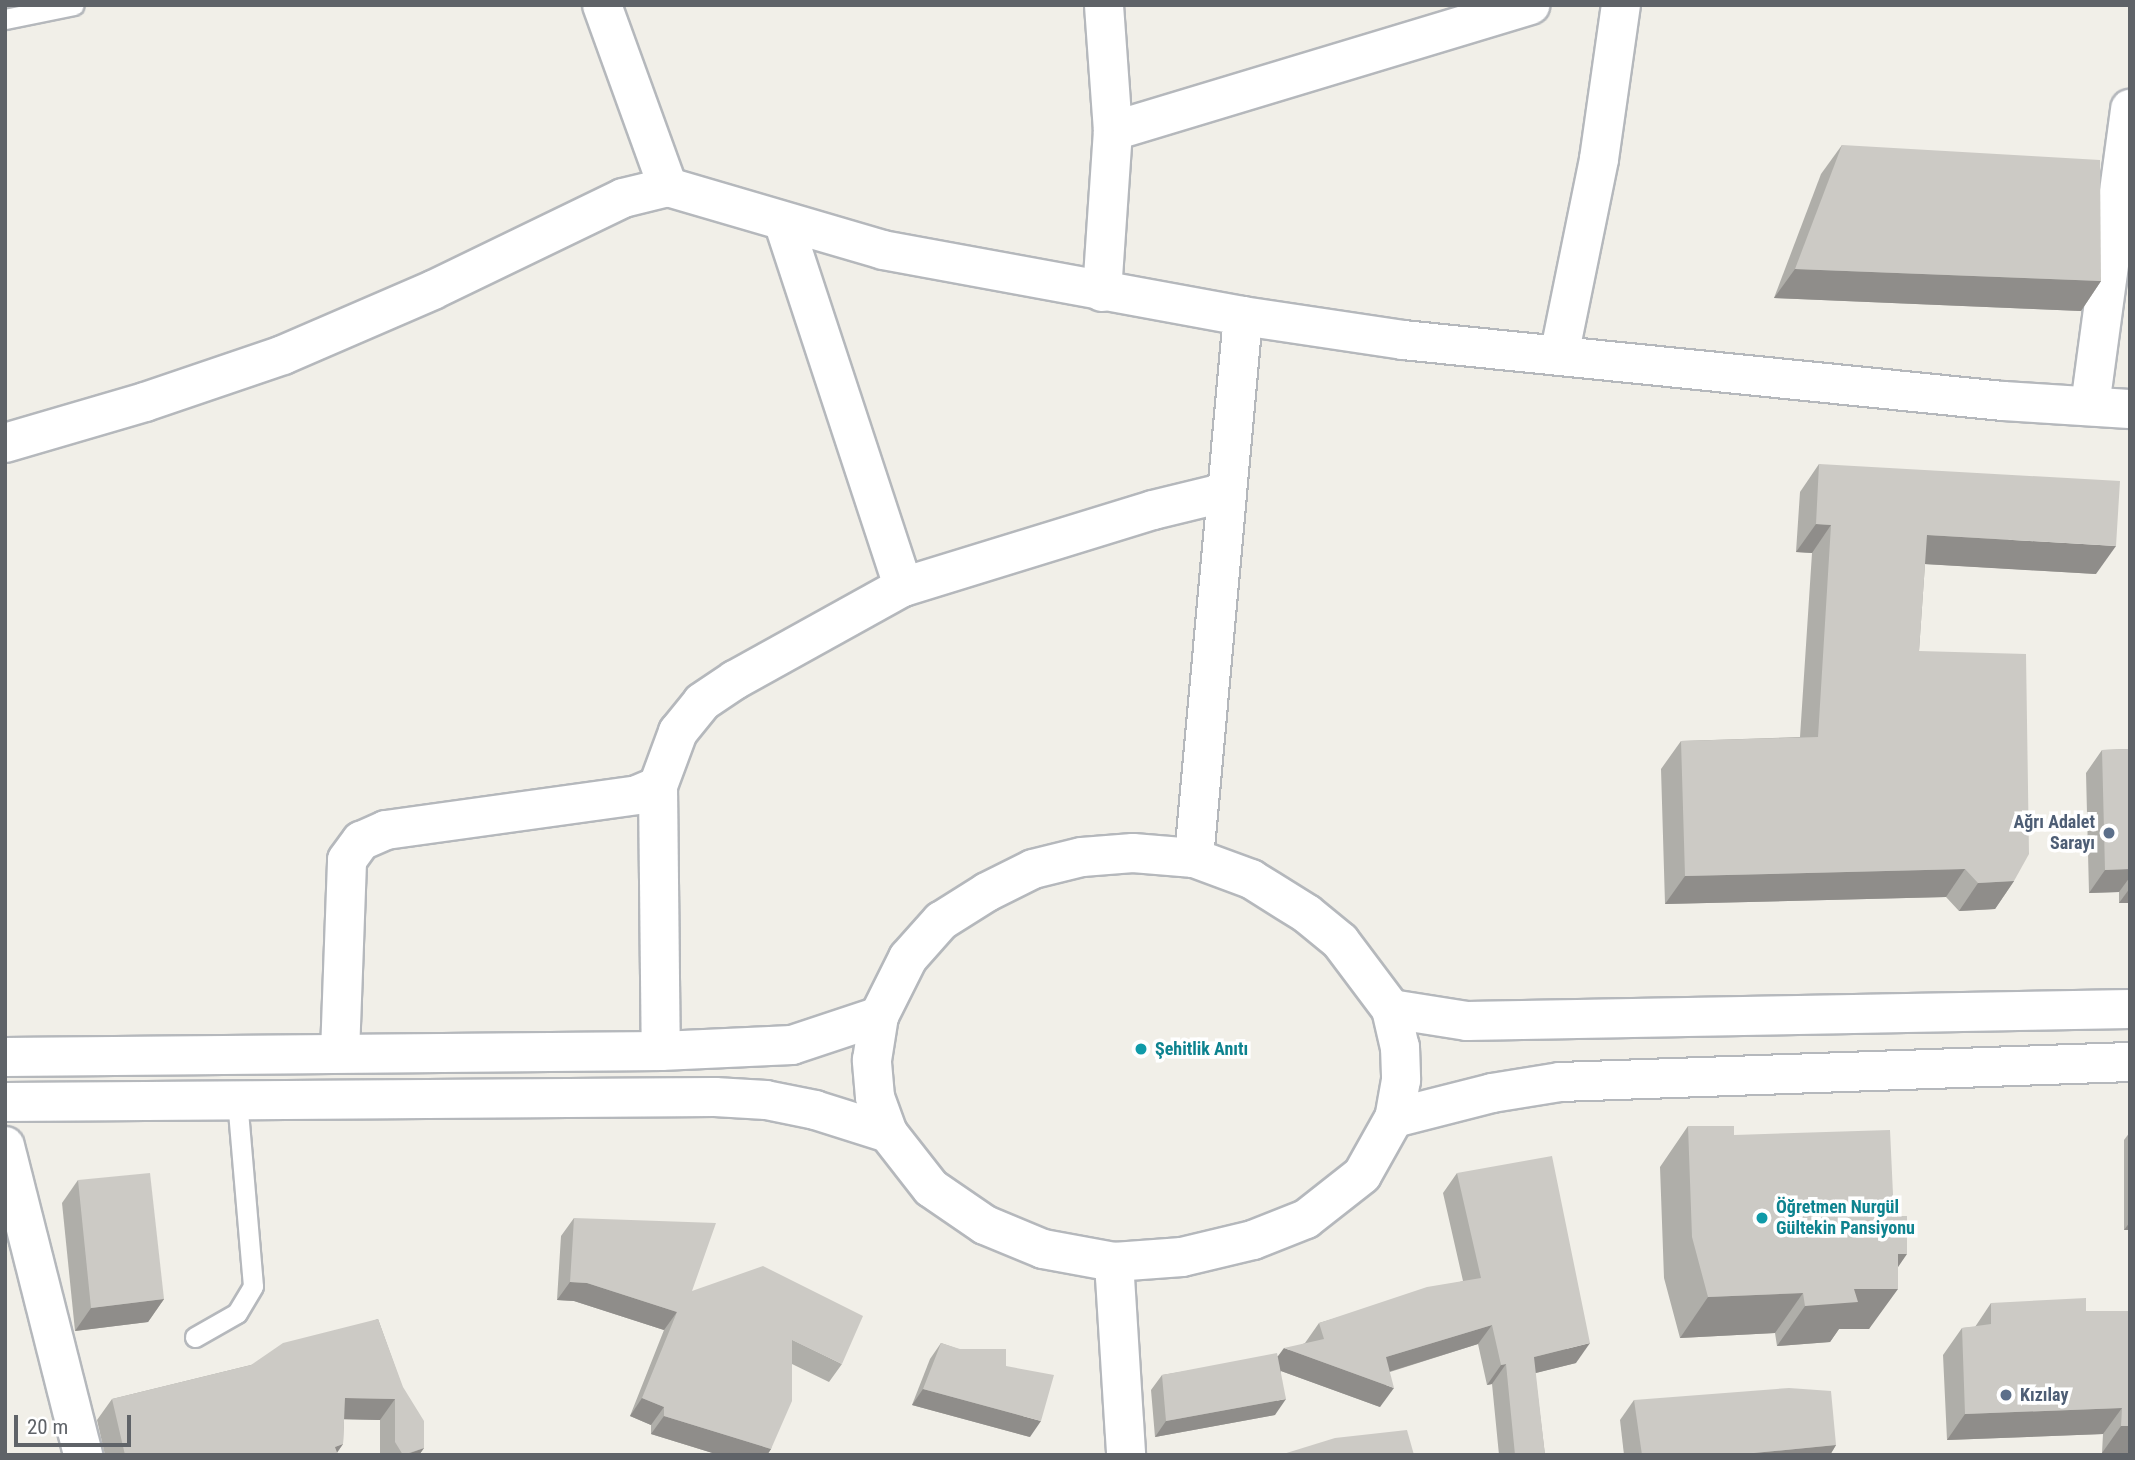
<!DOCTYPE html>
<meta charset="utf-8">
<style>
body{margin:0}
#map{position:relative;width:2135px;height:1460px;overflow:hidden;background:#f1efe8;font-family:"Roboto Condensed",sans-serif}
div>[style]{position:absolute}
.roads{filter:drop-shadow(2px 0 #b5b8bc) drop-shadow(-2px 0 #b5b8bc) drop-shadow(0 2px #b5b8bc) drop-shadow(0 -2px #b5b8bc)}
.lane>*{height:19px;margin:-9.5px;padding:0 9.5px;transform-origin:9.5px;border-radius:9.5px;background:#fff}
.street>*{height:38px;margin:-19px;padding:0 19px;transform-origin:19px;border-radius:19px;background:#fff}
.secondary>*{height:38px;margin:-19px;padding:0 19px;transform-origin:19px;border-radius:19px;background:#fff}
.wall>*{inset:0;background:#afaea9}
.shaded-wall>*{inset:0;background:#8f8d8a}
.building>*{inset:0;background:#cccac5}
.dots>*{width:19px;height:19px;translate:-50% -50%;box-sizing:border-box;border:4px solid #fff;border-radius:50%}
span{translate:-50% -50%;white-space:nowrap;text-align:center;line-height:1.15;-webkit-text-stroke:7px #fff;paint-order:stroke}
.service-label{font-size:18px;color:#4e5e75;font-weight:700}
.right{translate:-100% -50%;text-align:right}
.left{translate:0 -50%;text-align:left}
.culture-label{font-size:18px;color:#0d838f;font-weight:700}
.frame{position:absolute;inset:0;border:7px solid #5f6368;pointer-events:none}
.scale{position:absolute;left:14px;top:1415px;width:117px;height:32px;box-sizing:border-box;border:4px solid #5f6368;border-top:0;padding-left:9px;font-size:21px;line-height:24px;white-space:nowrap;color:#5f6368;-webkit-text-stroke:5px #fff;paint-order:stroke}
</style>
<div id="map">
<div class="roads">
<div class="lane">
<div style="left:5px;top:19px;width:70px;rotate:-11.5deg"></div>
<div style="left:195px;top:1337px;width:48px;rotate:-29.7deg"></div>
<div style="left:237px;top:1313px;width:31px;rotate:-59deg"></div>
<div style="left:253px;top:1286px;width:187px;rotate:-94.9deg"></div>
</div>
<div class="street">
<div style="left:602px;top:5px;width:194px;rotate:70.1deg"></div>
<div style="left:1113px;top:131px;width:436px;rotate:-16.8deg"></div>
<div style="left:784px;top:224px;width:382px;rotate:71.8deg"></div>
<div style="left:1102px;top:292px;width:161px;rotate:-86.1deg"></div>
<div style="left:1113px;top:131px;width:126px;rotate:-94.1deg"></div>
<div style="left:1559px;top:356px;width:201px;rotate:-78.5deg"></div>
<div style="left:1599px;top:159px;width:156px;rotate:-81.9deg"></div>
<div style="left:2090px;top:406px;width:300px;rotate:-82.3deg"></div>
<div style="left:5px;top:443px;width:146px;rotate:-16.3deg"></div>
<div style="left:145px;top:402px;width:146px;rotate:-18.8deg"></div>
<div style="left:283px;top:355px;width:163px;rotate:-23.4deg"></div>
<div style="left:433px;top:290px;width:211px;rotate:-25.8deg"></div>
<div style="left:623px;top:198px;width:46px;rotate:-13.7deg"></div>
<div style="left:668px;top:187px;width:224px;rotate:16.3deg"></div>
<div style="left:883px;top:250px;width:366px;rotate:10.4deg"></div>
<div style="left:1243px;top:316px;width:162px;rotate:8.5deg"></div>
<div style="left:1403px;top:340px;width:603px;rotate:5.81deg"></div>
<div style="left:2003px;top:401px;width:127px;rotate:3.6deg"></div>
<div style="left:658px;top:786px;width:265px;rotate:89.4deg"></div>
<div style="left:1194px;top:858px;width:544px;rotate:-84.83deg"></div>
<div style="left:340px;top:1053px;width:193px;rotate:-87.9deg"></div>
<div style="left:347px;top:860px;width:24px;rotate:-54deg"></div>
<div style="left:361px;top:841px;width:27px;rotate:-24deg"></div>
<div style="left:386px;top:830px;width:253px;rotate:-7.9deg"></div>
<div style="left:637px;top:795px;width:23px;rotate:-23deg"></div>
<div style="left:658px;top:786px;width:58px;rotate:-69.7deg"></div>
<div style="left:678px;top:732px;width:38px;rotate:-51deg"></div>
<div style="left:702px;top:702px;width:40px;rotate:-34deg"></div>
<div style="left:735px;top:680px;width:192px;rotate:-29deg"></div>
<div style="left:903px;top:587px;width:262px;rotate:-17.1deg"></div>
<div style="left:1153px;top:510px;width:76px;rotate:-13.7deg"></div>
<div style="left:5px;top:1146px;width:319px;rotate:75.8deg"></div>
<div style="left:1114px;top:1262px;width:193px;rotate:86.4deg"></div>
</div>
<div class="secondary">
<div style="left:1391px;top:1009px;width:77px;rotate:9deg"></div>
<div style="left:1467px;top:1021px;width:663px;rotate:-1.04deg"></div>
<div style="left:5px;top:1057px;width:656px;rotate:-0.52deg"></div>
<div style="left:661px;top:1051px;width:131px;rotate:-2.6deg"></div>
<div style="left:792px;top:1045px;width:92px;rotate:-18.4deg"></div>
<div style="left:879px;top:1016px;width:65px;rotate:-63.4deg"></div>
<div style="left:908px;top:958px;width:50px;rotate:-48.3deg"></div>
<div style="left:941px;top:921px;width:54px;rotate:-32.2deg"></div>
<div style="left:987px;top:892px;width:51px;rotate:-26.6deg"></div>
<div style="left:1033px;top:869px;width:50px;rotate:-13.8deg"></div>
<div style="left:1082px;top:857px;width:51px;rotate:-4.5deg"></div>
<div style="left:1133px;top:853px;width:61px;rotate:4.7deg"></div>
<div style="left:1194px;top:858px;width:61px;rotate:20.2deg"></div>
<div style="left:1251px;top:879px;width:66px;rotate:32deg"></div>
<div style="left:1307px;top:914px;width:43px;rotate:39.3deg"></div>
<div style="left:1340px;top:941px;width:85px;rotate:53.1deg"></div>
<div style="left:1391px;top:1009px;width:39px;rotate:77deg"></div>
<div style="left:1400px;top:1047px;width:33px;rotate:88deg"></div>
<div style="left:1401px;top:1080px;width:39px;rotate:100deg"></div>
<div style="left:1394px;top:1118px;width:65px;rotate:119.3deg"></div>
<div style="left:1362px;top:1175px;width:71px;rotate:141.8deg"></div>
<div style="left:1306px;top:1219px;width:57px;rotate:158.4deg"></div>
<div style="left:1253px;top:1240px;width:73px;rotate:166.5deg"></div>
<div style="left:1182px;top:1257px;width:68px;rotate:175.8deg"></div>
<div style="left:1114px;top:1262px;width:72px;rotate:-169.6deg"></div>
<div style="left:1043px;top:1249px;width:63px;rotate:-157.5deg"></div>
<div style="left:985px;top:1225px;width:65px;rotate:-145.6deg"></div>
<div style="left:931px;top:1188px;width:70px;rotate:-128deg"></div>
<div style="left:888px;top:1133px;width:38px;rotate:-110deg"></div>
<div style="left:875px;top:1097px;width:37px;rotate:-95deg"></div>
<div style="left:872px;top:1060px;width:45px;rotate:-81deg"></div>
<div style="left:5px;top:1102px;width:710px;rotate:-0.4deg"></div>
<div style="left:715px;top:1097px;width:51px;rotate:3.4deg"></div>
<div style="left:766px;top:1100px;width:50px;rotate:11.5deg"></div>
<div style="left:815px;top:1110px;width:77px;rotate:17.5deg"></div>
<div style="left:1394px;top:1118px;width:101px;rotate:-14.3deg"></div>
<div style="left:1492px;top:1093px;width:69px;rotate:-9.2deg"></div>
<div style="left:1560px;top:1082px;width:570px;rotate:-2.01deg"></div>
</div>
</div>
<div class="wall">
<div style="clip-path:polygon(1842px 145px,2101px 281px,2081px 311px,1774px 298px,1821px 174px)"></div>
<div style="clip-path:polygon(1819px 464px,2096px 574px,1925px 564px,1919px 651px,2014px 881px,1995px 909px,1959px 911px,1946px 897px,1665px 904px,1661px 769px,1681px 741px,1800px 737px,1812px 553px,1796px 552px,1800px 492px)"></div>
<div style="clip-path:polygon(2130px 749px,2130px 903px,2119px 903px,2119px 892px,2089px 893px,2086px 773px,2102px 750px)"></div>
<div style="clip-path:polygon(1688px 1126px,1734px 1135px,1894px 1216px,1898px 1267px,1869px 1329px,1839px 1329px,1830px 1342px,1777px 1346px,1775px 1333px,1680px 1338px,1664px 1278px,1660px 1167px)"></div>
<div style="clip-path:polygon(2130px 1132px,2130px 1230px,2124px 1230px,2124px 1140px)"></div>
<div style="clip-path:polygon(1457px 1173px,1576px 1363px,1535px 1373px,1545px 1455px,1499px 1455px,1492px 1384px,1487px 1385px,1478px 1344px,1390px 1372px,1380px 1407px,1281px 1371px,1275px 1415px,1155px 1437px,1151px 1390px,1162px 1375px,1278px 1356px,1305px 1343px,1319px 1323px,1463px 1281px,1443px 1193px)"></div>
<div style="clip-path:polygon(78px 1180px,164px 1299px,148px 1322px,75px 1331px,62px 1203px)"></div>
<div style="clip-path:polygon(574px 1218px,692px 1291px,842px 1364px,829px 1382px,792px 1364px,771px 1449px,767px 1455px,719px 1455px,651px 1434px,651px 1425px,630px 1416px,664px 1330px,574px 1301px,557px 1300px,561px 1236px)"></div>
<div style="clip-path:polygon(1991px 1303px,2086px 1311px,2130px 1311px,2130px 1453px,2102px 1453px,2103px 1434px,1947px 1440px,1943px 1355px,1962px 1328px,1975px 1327px)"></div>
<div style="clip-path:polygon(378px 1319px,424px 1448px,419px 1455px,380px 1455px,380px 1420px,344px 1419px,343px 1444px,337px 1453px,338px 1455px,105px 1455px,97px 1420px,112px 1399px,251px 1365px)"></div>
<div style="clip-path:polygon(941px 1343px,1006px 1366px,1030px 1437px,912px 1405px,930px 1359px)"></div>
<div style="clip-path:polygon(1634px 1400px,1836px 1445px,1830px 1455px,1624px 1455px,1620px 1420px)"></div>
</div>
<div class="shaded-wall">
<div style="clip-path:polygon(1795px 269px,2101px 281px,2081px 311px,1774px 298px)"></div>
<div style="clip-path:polygon(1816px 524px,1831px 525px,1812px 553px,1796px 552px)"></div>
<div style="clip-path:polygon(1927px 535px,2116px 546px,2096px 574px,1907px 563px)"></div>
<div style="clip-path:polygon(1965px 869px,1946px 897px,1665px 904px,1685px 876px)"></div>
<div style="clip-path:polygon(2130px 869px,2130px 877px,2119px 892px,2089px 893px,2105px 870px)"></div>
<div style="clip-path:polygon(2014px 881px,1995px 909px,1959px 911px,1978px 883px)"></div>
<div style="clip-path:polygon(2130px 888px,2130px 903px,2119px 903px)"></div>
<div style="clip-path:polygon(2130px 1222px,2130px 1230px,2124px 1230px)"></div>
<div style="clip-path:polygon(1898px 1254px,1907px 1254px,1883px 1289px,1898px 1289px,1869px 1329px,1839px 1329px,1830px 1342px,1777px 1346px,1805px 1306px,1854px 1289px)"></div>
<div style="clip-path:polygon(570px 1282px,587px 1283px,677px 1312px,664px 1330px,574px 1301px,557px 1300px)"></div>
<div style="clip-path:polygon(1803px 1293px,1775px 1333px,1680px 1338px,1708px 1297px)"></div>
<div style="clip-path:polygon(164px 1299px,148px 1322px,75px 1331px,91px 1308px)"></div>
<div style="clip-path:polygon(1492px 1325px,1478px 1344px,1372px 1377px,1386px 1357px)"></div>
<div style="clip-path:polygon(1590px 1343px,1576px 1363px,1520px 1377px,1534px 1357px)"></div>
<div style="clip-path:polygon(1284px 1348px,1394px 1388px,1380px 1407px,1270px 1367px)"></div>
<div style="clip-path:polygon(1506px 1364px,1492px 1384px,1487px 1385px,1501px 1365px)"></div>
<div style="clip-path:polygon(923px 1389px,1041px 1421px,1030px 1437px,912px 1405px)"></div>
<div style="clip-path:polygon(345px 1398px,395px 1399px,380px 1420px,330px 1419px)"></div>
<div style="clip-path:polygon(642px 1398px,664px 1407px,651px 1425px,630px 1416px)"></div>
<div style="clip-path:polygon(1286px 1399px,1275px 1415px,1155px 1437px,1166px 1421px)"></div>
<div style="clip-path:polygon(2122px 1408px,2103px 1434px,1947px 1440px,1965px 1414px)"></div>
<div style="clip-path:polygon(664px 1416px,771px 1449px,767px 1455px,719px 1455px,651px 1434px)"></div>
<div style="clip-path:polygon(2121px 1426px,2130px 1426px,2130px 1453px,2102px 1453px)"></div>
<div style="clip-path:polygon(343px 1444px,335px 1455px,335px 1447px)"></div>
<div style="clip-path:polygon(1836px 1445px,1830px 1455px,1733px 1455px)"></div>
<div style="clip-path:polygon(424px 1448px,419px 1455px,405px 1455px)"></div>
</div>
<div class="building">
<div style="clip-path:polygon(1842px 145px,2100px 160px,2101px 281px,1795px 269px)"></div>
<div style="clip-path:polygon(1819px 464px,2120px 481px,2116px 546px,1927px 535px,1919px 651px,2026px 654px,2029px 854px,2014px 881px,1978px 883px,1965px 869px,1685px 876px,1681px 741px,1818px 737px,1831px 525px,1816px 524px)"></div>
<div style="clip-path:polygon(2130px 749px,2130px 869px,2105px 870px,2102px 750px)"></div>
<div style="clip-path:polygon(1688px 1126px,1734px 1126px,1734px 1135px,1890px 1130px,1894px 1216px,1907px 1216px,1907px 1254px,1898px 1254px,1898px 1289px,1854px 1289px,1858px 1302px,1805px 1306px,1803px 1293px,1708px 1297px,1692px 1237px)"></div>
<div style="clip-path:polygon(1552px 1156px,1590px 1343px,1534px 1357px,1545px 1455px,1515px 1455px,1506px 1364px,1501px 1365px,1492px 1325px,1386px 1357px,1394px 1388px,1284px 1348px,1324px 1339px,1319px 1323px,1427px 1287px,1481px 1278px,1457px 1173px)"></div>
<div style="clip-path:polygon(150px 1173px,164px 1299px,91px 1308px,78px 1180px)"></div>
<div style="clip-path:polygon(574px 1218px,716px 1223px,692px 1291px,763px 1266px,863px 1316px,842px 1364px,792px 1340px,792px 1401px,771px 1449px,664px 1416px,664px 1407px,642px 1398px,677px 1312px,587px 1283px,570px 1282px)"></div>
<div style="clip-path:polygon(2086px 1298px,2086px 1311px,2130px 1311px,2130px 1426px,2121px 1426px,2122px 1408px,1965px 1414px,1962px 1328px,1991px 1324px,1991px 1303px)"></div>
<div style="clip-path:polygon(378px 1319px,403px 1387px,424px 1421px,424px 1448px,403px 1455px,395px 1442px,395px 1399px,345px 1398px,343px 1444px,335px 1447px,338px 1455px,125px 1455px,112px 1399px,251px 1365px,283px 1343px)"></div>
<div style="clip-path:polygon(941px 1343px,960px 1349px,1006px 1349px,1006px 1366px,1054px 1375px,1041px 1421px,923px 1389px)"></div>
<div style="clip-path:polygon(1277px 1353px,1286px 1399px,1166px 1421px,1162px 1375px)"></div>
<div style="clip-path:polygon(1789px 1388px,1831px 1391px,1836px 1445px,1733px 1455px,1642px 1455px,1634px 1400px)"></div>
<div style="clip-path:polygon(1407px 1430px,1414px 1455px,1280px 1455px,1335px 1438px)"></div>
</div>
<div class="dots">
<div style="left:2109px;top:833px;background:#5c6f8a"></div>
<div style="left:1141px;top:1049px;background:#0f9aa8"></div>
<div style="left:1762px;top:1218px;background:#0f9aa8"></div>
<div style="left:2006px;top:1395px;background:#5c6f8a"></div>
</div>
<div class="service-label">
<span class="right" style="left:2095px;top:833px">Ağrı Adalet<br>Sarayı</span>
<span class="left" style="left:2020px;top:1395px">Kızılay</span>
</div>
<div class="culture-label">
<span class="left" style="left:1155px;top:1049px">Şehitlik Anıtı</span>
<span class="left" style="left:1776px;top:1218px">Öğretmen Nurgül<br>Gültekin Pansiyonu</span>
</div>
<div class="frame"></div>
<div class="scale">20 m</div>
</div>
